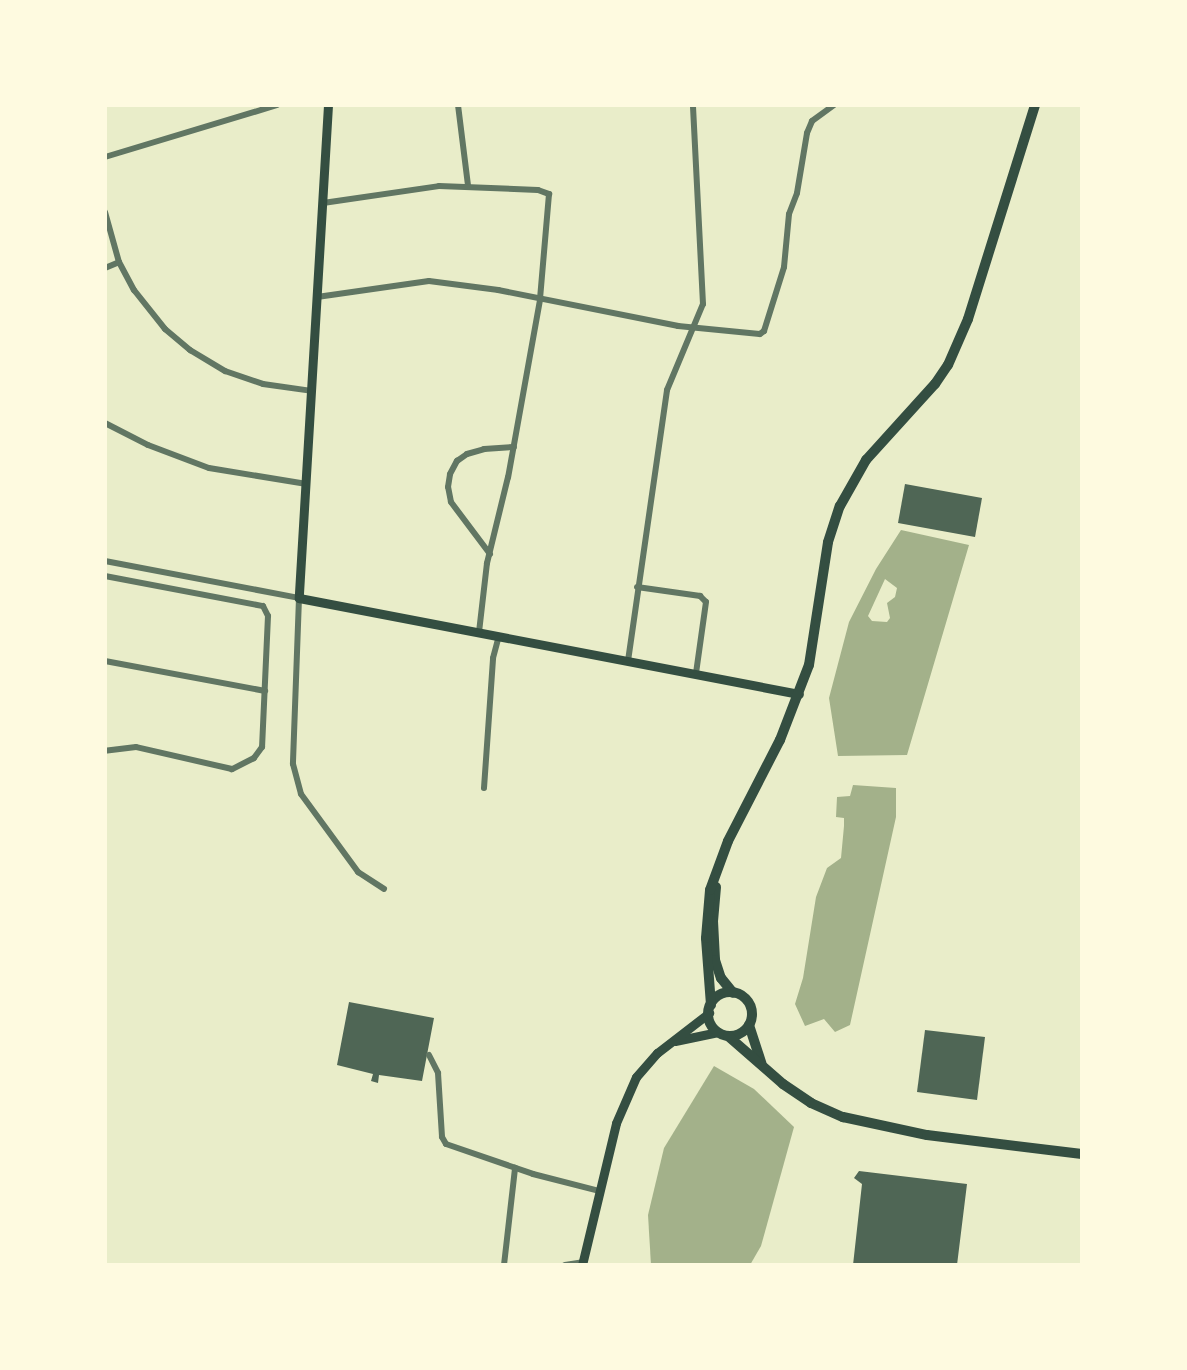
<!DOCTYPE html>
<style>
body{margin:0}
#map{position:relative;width:1187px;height:1370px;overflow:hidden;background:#e9edc9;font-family:"Varela Round",sans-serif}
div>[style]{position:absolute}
.water>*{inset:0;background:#a3b18a}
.building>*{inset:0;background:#4f6655}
.minor>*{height:6px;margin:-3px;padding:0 3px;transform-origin:3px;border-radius:3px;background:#617663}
.secondary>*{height:9px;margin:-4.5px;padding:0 4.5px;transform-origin:4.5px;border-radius:4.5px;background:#344e41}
.primary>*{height:10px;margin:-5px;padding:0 5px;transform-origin:5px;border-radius:5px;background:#344e41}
.primary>.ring{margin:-5px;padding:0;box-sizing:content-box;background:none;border:10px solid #344e41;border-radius:50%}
span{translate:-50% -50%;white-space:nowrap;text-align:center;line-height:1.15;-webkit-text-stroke:6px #fefae0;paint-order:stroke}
.frame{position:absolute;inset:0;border:107px solid #fefae0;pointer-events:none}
</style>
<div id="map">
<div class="water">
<div style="clip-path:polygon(evenodd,901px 530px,969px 545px,907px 755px,838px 756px,829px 698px,849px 622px,876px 569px,901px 530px,885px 579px,897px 588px,895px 597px,887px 603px,890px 618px,887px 622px,872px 621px,868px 616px,885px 579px)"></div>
<div style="clip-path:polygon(853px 785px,896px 788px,896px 817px,850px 1025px,835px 1032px,824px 1019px,805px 1026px,795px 1004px,803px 978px,816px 897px,827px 868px,841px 858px,844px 826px,844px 818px,836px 817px,837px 797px,850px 796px)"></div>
<div style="clip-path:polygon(714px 1066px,754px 1089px,794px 1127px,761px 1246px,750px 1265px,651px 1265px,648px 1215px,664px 1148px)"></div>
</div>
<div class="building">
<div style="clip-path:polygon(905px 484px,982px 498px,975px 537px,898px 523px)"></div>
<div style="clip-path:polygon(349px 1002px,434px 1018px,422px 1081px,379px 1075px,378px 1083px,371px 1081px,373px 1074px,337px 1065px)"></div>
<div style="clip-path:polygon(925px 1030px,985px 1037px,977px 1100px,917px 1092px)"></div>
<div style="clip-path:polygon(859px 1171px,967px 1184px,957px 1265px,853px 1265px,862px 1184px,854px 1178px)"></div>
</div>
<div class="minor">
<div style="left:458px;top:105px;width:81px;rotate:82.9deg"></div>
<div style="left:105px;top:157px;width:180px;rotate:-16.8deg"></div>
<div style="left:323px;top:203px;width:117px;rotate:-8.3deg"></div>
<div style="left:439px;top:186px;width:99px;rotate:2.3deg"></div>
<div style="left:538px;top:190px;width:12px;rotate:20deg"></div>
<div style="left:549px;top:194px;width:106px;rotate:94.9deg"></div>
<div style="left:540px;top:300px;width:180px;rotate:100.2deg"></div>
<div style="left:508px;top:477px;width:89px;rotate:103.7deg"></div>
<div style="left:487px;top:563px;width:69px;rotate:96.6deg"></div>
<div style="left:105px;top:212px;width:52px;rotate:74.4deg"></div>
<div style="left:119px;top:262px;width:32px;rotate:62deg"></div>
<div style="left:134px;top:290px;width:50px;rotate:51.5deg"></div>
<div style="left:165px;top:329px;width:33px;rotate:40deg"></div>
<div style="left:190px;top:350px;width:41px;rotate:31deg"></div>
<div style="left:225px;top:371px;width:40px;rotate:18.9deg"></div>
<div style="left:263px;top:384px;width:49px;rotate:8.1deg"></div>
<div style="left:105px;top:268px;width:15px;rotate:-23deg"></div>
<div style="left:317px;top:297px;width:113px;rotate:-8.1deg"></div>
<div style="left:429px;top:281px;width:70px;rotate:7.4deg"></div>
<div style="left:498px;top:290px;width:184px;rotate:11.3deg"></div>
<div style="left:678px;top:326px;width:82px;rotate:5.6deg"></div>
<div style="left:760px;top:334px;width:5px;rotate:-37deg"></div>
<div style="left:764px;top:331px;width:67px;rotate:-72.6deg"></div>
<div style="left:784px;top:267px;width:53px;rotate:-84.6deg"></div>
<div style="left:789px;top:214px;width:22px;rotate:-69deg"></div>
<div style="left:797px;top:193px;width:61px;rotate:-80.5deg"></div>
<div style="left:807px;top:133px;width:13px;rotate:-67deg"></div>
<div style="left:812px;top:121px;width:27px;rotate:-36deg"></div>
<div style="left:105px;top:423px;width:48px;rotate:27.1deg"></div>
<div style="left:148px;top:445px;width:65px;rotate:20.7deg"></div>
<div style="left:209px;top:468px;width:99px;rotate:9.3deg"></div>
<div style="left:490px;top:554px;width:65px;rotate:-126.9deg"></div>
<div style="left:451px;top:502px;width:15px;rotate:-101deg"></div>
<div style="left:448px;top:487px;width:13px;rotate:-81deg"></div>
<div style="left:450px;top:474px;width:15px;rotate:-62deg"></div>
<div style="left:457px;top:461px;width:12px;rotate:-35deg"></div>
<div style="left:467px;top:454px;width:18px;rotate:-16deg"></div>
<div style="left:484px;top:449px;width:30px;rotate:-4deg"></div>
<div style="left:105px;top:561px;width:197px;rotate:10.8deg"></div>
<div style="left:299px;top:598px;width:166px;rotate:92.1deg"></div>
<div style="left:293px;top:764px;width:31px;rotate:75deg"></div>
<div style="left:301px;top:794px;width:97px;rotate:53.8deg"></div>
<div style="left:358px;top:872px;width:31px;rotate:33deg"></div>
<div style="left:105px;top:576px;width:161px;rotate:10.8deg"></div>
<div style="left:263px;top:606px;width:11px;rotate:63deg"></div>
<div style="left:268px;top:616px;width:131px;rotate:92.6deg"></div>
<div style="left:262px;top:747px;width:14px;rotate:126deg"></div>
<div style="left:254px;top:758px;width:25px;rotate:153deg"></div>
<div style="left:232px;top:769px;width:98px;rotate:-167.1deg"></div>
<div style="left:136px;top:747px;width:31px;rotate:173deg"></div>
<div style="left:637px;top:587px;width:64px;rotate:8.1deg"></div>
<div style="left:700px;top:596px;width:8px;rotate:45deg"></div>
<div style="left:706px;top:602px;width:72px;rotate:98deg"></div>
<div style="left:105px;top:661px;width:163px;rotate:10.6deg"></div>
<div style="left:628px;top:661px;width:274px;rotate:-81.8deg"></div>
<div style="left:667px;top:390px;width:93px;rotate:-67.3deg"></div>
<div style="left:703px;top:304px;width:199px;rotate:-92.9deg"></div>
<div style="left:484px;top:788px;width:130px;rotate:-86deg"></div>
<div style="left:493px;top:658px;width:23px;rotate:-75deg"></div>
<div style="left:429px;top:1055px;width:20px;rotate:63deg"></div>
<div style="left:438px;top:1073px;width:64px;rotate:86.4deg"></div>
<div style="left:442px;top:1137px;width:8px;rotate:60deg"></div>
<div style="left:446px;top:1144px;width:92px;rotate:19deg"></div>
<div style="left:533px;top:1174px;width:68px;rotate:14.4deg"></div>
<div style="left:504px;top:1265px;width:98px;rotate:-83.5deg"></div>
<div style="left:565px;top:1265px;width:18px;rotate:-9deg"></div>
</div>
<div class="secondary">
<div style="left:328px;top:105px;width:494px;rotate:93.4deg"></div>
<div style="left:299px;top:598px;width:509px;rotate:10.87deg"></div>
<div style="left:675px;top:1041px;width:44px;rotate:-11.8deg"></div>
<div style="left:582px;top:1265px;width:146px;rotate:-76.5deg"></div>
<div style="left:616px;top:1123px;width:50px;rotate:-66.5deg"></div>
<div style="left:636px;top:1077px;width:32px;rotate:-49deg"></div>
<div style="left:657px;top:1053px;width:66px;rotate:-37.6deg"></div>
</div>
<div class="primary">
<div style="left:716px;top:887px;width:34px;rotate:95deg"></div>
<div style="left:713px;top:921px;width:39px;rotate:87deg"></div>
<div style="left:715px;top:960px;width:19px;rotate:72deg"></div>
<div style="left:721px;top:978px;width:19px;rotate:51deg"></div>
<div class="ring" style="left:708px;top:992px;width:34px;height:34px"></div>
<div style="left:711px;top:1005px;width:67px;rotate:-94.3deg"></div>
<div style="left:706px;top:938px;width:48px;rotate:-85.2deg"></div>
<div style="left:710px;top:890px;width:52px;rotate:-69.8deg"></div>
<div style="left:728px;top:841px;width:114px;rotate:-62.8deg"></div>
<div style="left:780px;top:740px;width:80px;rotate:-68.9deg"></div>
<div style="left:809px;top:665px;width:124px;rotate:-81.2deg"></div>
<div style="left:828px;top:542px;width:38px;rotate:-72deg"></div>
<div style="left:840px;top:506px;width:53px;rotate:-60.5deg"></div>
<div style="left:866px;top:460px;width:103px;rotate:-47.8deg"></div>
<div style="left:935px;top:384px;width:23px;rotate:-56deg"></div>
<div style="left:948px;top:365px;width:50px;rotate:-66.5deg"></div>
<div style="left:968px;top:319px;width:224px;rotate:-72.6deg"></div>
<div style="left:749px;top:1025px;width:40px;rotate:72deg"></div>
<div style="left:728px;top:1036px;width:73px;rotate:41.1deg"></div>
<div style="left:783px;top:1084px;width:34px;rotate:34deg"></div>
<div style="left:811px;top:1103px;width:35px;rotate:24deg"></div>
<div style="left:843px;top:1117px;width:86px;rotate:12.1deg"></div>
<div style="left:927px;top:1135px;width:156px;rotate:7deg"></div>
</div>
<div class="frame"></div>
</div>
